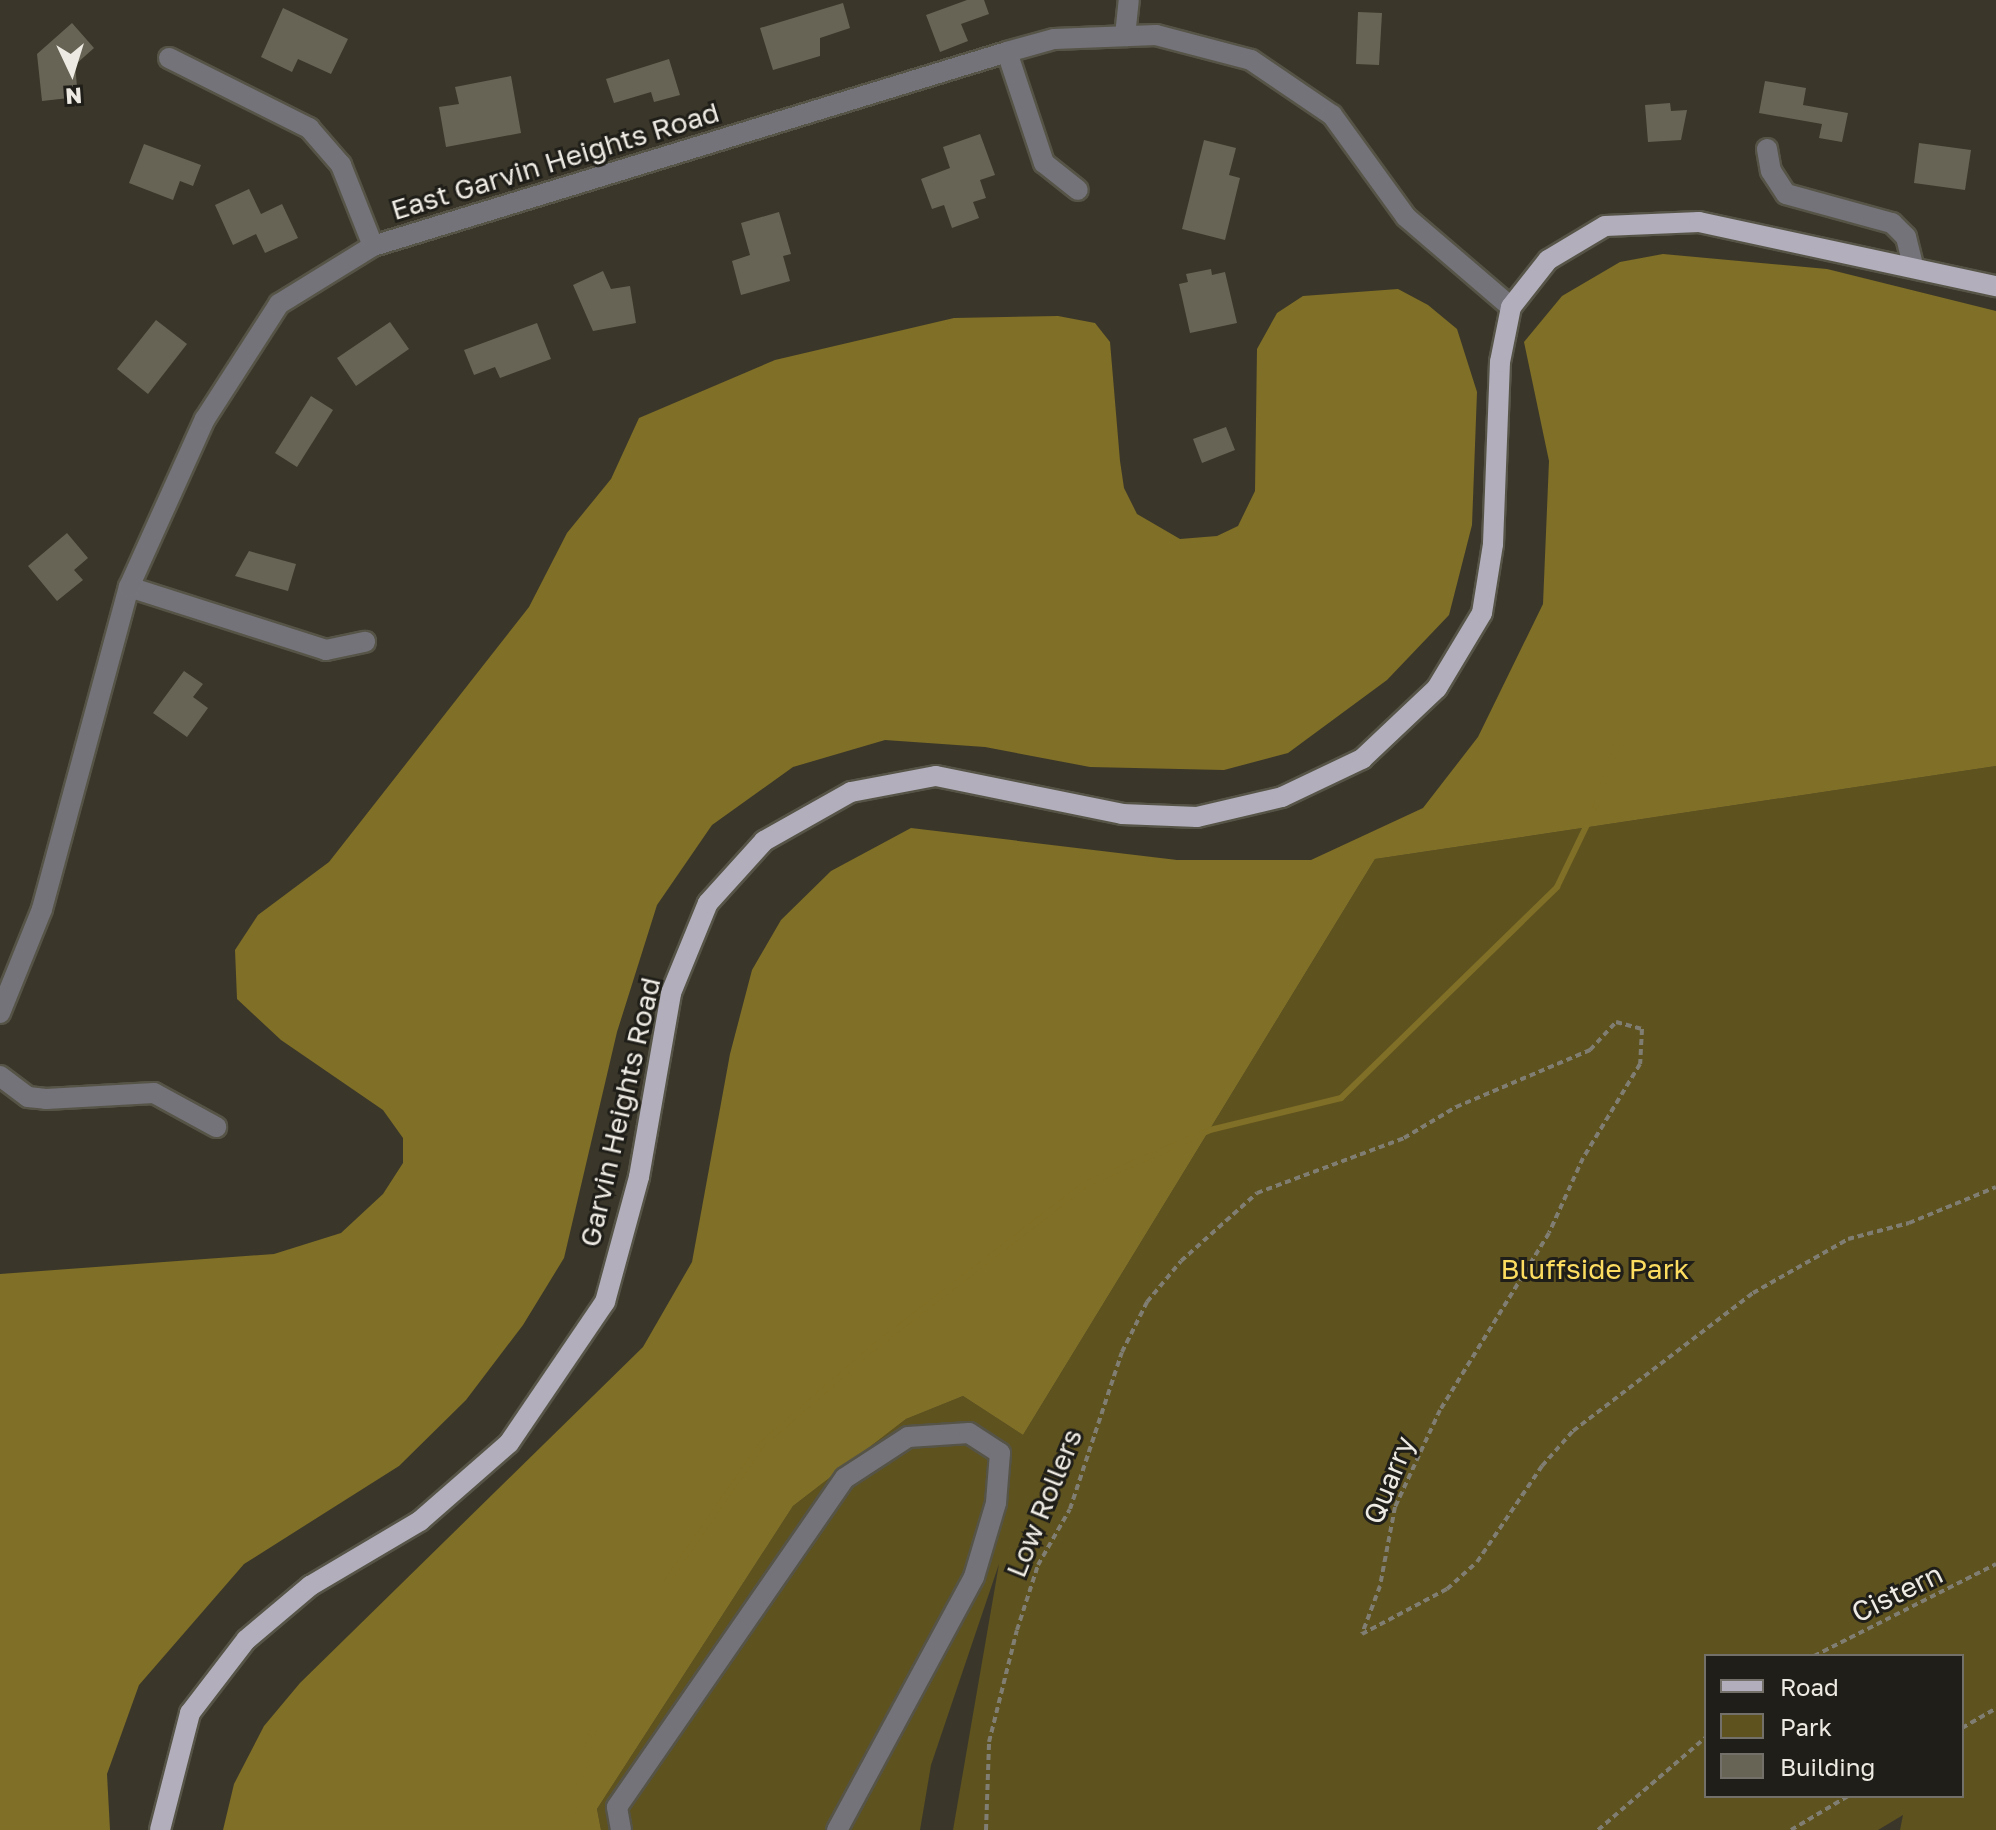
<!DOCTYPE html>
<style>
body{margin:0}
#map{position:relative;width:1996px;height:1830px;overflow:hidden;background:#3a372a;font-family:"Golos Text",sans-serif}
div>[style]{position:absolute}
.green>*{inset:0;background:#5e521e}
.forest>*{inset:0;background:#806f26}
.stream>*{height:6px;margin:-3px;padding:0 3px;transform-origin:3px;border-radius:3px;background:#806f26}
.building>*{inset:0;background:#676455}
.path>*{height:4px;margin-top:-2px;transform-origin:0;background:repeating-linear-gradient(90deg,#807d72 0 6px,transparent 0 10px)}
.roads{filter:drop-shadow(2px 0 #565447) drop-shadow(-2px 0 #565447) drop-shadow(0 2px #565447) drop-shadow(0 -2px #565447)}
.minor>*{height:20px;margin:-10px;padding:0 10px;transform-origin:10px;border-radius:10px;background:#75737a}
.major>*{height:20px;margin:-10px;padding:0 10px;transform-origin:10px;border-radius:10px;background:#b2aebc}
span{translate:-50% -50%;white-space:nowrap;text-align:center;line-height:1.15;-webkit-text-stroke:6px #201e18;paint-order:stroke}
.street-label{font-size:28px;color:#eceae2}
.park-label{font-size:28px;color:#fcdd60}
.legend{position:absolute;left:1704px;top:1654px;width:260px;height:144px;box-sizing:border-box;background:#201e18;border:2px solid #727069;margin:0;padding:10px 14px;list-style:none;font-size:24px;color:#eceae2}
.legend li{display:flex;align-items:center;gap:16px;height:40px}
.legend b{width:40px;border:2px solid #727069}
.north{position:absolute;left:32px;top:32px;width:80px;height:80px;-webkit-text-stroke:6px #201e18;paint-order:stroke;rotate:176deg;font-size:22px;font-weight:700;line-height:32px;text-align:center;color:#eceae2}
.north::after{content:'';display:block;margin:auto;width:28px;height:36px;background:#eceae2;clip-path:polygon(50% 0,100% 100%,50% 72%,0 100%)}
</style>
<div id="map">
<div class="green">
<div style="clip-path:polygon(evenodd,1996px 766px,1996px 1830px,1900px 1830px,1903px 1815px,1878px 1830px,953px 1830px,999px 1564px,931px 1765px,920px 1830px,601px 1830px,597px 1809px,793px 1506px,906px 1419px,963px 1396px,1023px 1435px,1375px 859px,1996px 766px,1706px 1656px,1962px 1656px,1962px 1796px,1706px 1796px,1706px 1656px)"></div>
</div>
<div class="forest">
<div style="clip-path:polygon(1663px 254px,1827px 269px,1996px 311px,1996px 766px,1375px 859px,1023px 1435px,963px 1396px,906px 1419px,793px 1506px,597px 1809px,601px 1830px,223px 1830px,234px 1784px,264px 1726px,300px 1683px,643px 1347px,692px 1262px,730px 1054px,752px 970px,781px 920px,831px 871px,911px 828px,1177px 860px,1311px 860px,1423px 808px,1478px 737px,1543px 604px,1549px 461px,1524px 342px,1562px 296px,1620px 262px)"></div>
<div style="clip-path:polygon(1398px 289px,1428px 305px,1457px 329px,1477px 392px,1472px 525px,1449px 615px,1387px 680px,1288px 753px,1224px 770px,1090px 767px,985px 747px,885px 740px,793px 767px,712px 825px,657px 905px,617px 1032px,564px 1258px,523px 1325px,466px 1400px,399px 1466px,244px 1564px,139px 1685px,107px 1774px,110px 1830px,0 1830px,0 1274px,274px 1254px,341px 1233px,383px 1194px,403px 1163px,403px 1138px,383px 1110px,281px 1040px,237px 999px,235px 950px,258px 915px,329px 862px,529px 607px,567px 533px,611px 479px,639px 418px,775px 360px,954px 318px,1058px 316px,1095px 323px,1110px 342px,1120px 461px,1124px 488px,1137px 514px,1180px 539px,1217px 536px,1238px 526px,1255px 491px,1257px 349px,1277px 313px,1303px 296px)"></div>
</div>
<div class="stream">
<div style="left:568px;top:1830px;width:100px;rotate:-76.1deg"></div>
<div style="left:592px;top:1733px;width:172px;rotate:-63.4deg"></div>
<div style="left:669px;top:1579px;width:163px;rotate:-55.5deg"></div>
<div style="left:761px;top:1445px;width:150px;rotate:-40.9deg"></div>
<div style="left:874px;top:1347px;width:267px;rotate:-37.6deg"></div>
<div style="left:1086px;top:1184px;width:135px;rotate:-23.5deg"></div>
<div style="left:1210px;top:1130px;width:135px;rotate:-13.7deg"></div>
<div style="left:1341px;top:1098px;width:302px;rotate:-44.3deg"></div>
<div style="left:1557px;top:887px;width:90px;rotate:-64.3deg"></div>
<div style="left:1596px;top:806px;width:78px;rotate:-71.3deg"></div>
</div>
<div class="building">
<div style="clip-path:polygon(967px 0,984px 0,989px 14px,961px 24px,968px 41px,940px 52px,926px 15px)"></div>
<div style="clip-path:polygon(843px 3px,850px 28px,820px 38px,820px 56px,773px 70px,760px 28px)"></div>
<div style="clip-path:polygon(283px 8px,348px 39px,331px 74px,298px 59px,292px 72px,261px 57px)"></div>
<div style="clip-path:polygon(1358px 12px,1382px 13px,1379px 65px,1356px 64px)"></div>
<div style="clip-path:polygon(72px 23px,94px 48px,75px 65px,78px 97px,42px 101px,37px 54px)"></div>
<div style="clip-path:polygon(669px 59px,680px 95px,654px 102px,651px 92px,614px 103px,606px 79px)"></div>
<div style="clip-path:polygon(511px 76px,521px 133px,446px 147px,439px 107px,459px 104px,455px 87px)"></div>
<div style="clip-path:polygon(1765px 81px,1806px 88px,1803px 105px,1848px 113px,1842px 142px,1819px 138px,1822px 124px,1759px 113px)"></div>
<div style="clip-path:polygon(1670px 103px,1671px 111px,1687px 110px,1681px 140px,1648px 142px,1645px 105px)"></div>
<div style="clip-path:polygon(980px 134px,995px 175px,980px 180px,986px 198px,973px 202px,979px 218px,952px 228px,944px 205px,932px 209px,921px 179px,950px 168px,943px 147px)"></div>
<div style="clip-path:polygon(1204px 140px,1236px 148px,1229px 175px,1240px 178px,1225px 240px,1182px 229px)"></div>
<div style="clip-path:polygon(1919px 143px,1971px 150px,1965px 190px,1914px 183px)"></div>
<div style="clip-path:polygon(144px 144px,201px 165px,193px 186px,180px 181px,173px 200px,129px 183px)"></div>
<div style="clip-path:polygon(249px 189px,261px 214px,282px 204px,298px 238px,265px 253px,256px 234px,233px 245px,215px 205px)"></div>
<div style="clip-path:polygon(779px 212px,791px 254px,783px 256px,790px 281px,741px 295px,732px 261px,750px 255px,741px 223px)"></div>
<div style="clip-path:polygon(1211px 269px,1212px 275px,1225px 272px,1237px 323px,1190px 333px,1179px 284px,1188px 282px,1186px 274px)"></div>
<div style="clip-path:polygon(603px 271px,611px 289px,630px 286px,636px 323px,593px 331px,573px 285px)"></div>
<div style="clip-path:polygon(156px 320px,187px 344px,148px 394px,117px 369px)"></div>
<div style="clip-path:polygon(390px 322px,409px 349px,356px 386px,337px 358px)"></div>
<div style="clip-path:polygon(537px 323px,551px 359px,500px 378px,495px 367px,474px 375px,464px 350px)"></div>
<div style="clip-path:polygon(311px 396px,333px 410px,297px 467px,275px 453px)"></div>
<div style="clip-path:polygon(1226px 427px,1235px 450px,1202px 463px,1193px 439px)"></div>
<div style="clip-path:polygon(67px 533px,88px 558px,74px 570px,83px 580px,57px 601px,28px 566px)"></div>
<div style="clip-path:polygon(249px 551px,296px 564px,288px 591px,235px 576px)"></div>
<div style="clip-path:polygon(184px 671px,203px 684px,193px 697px,208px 708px,187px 737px,153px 713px)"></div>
</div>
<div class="path">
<div style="left:1814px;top:1656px;width:204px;rotate:-26.8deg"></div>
<div style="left:1962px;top:1728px;width:39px;rotate:-30deg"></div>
<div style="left:986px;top:1830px;width:88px;rotate:-88deg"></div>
<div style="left:989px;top:1742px;width:115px;rotate:-76deg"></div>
<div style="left:1017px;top:1630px;width:68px;rotate:-72.1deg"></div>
<div style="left:1038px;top:1565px;width:64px;rotate:-60.3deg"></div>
<div style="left:1070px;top:1509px;width:165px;rotate:-71.7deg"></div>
<div style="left:1122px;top:1352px;width:56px;rotate:-63.4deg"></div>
<div style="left:1147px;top:1302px;width:53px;rotate:-50.3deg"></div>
<div style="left:1181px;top:1261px;width:102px;rotate:-41.8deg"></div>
<div style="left:1257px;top:1193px;width:157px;rotate:-20.5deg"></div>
<div style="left:1404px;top:1138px;width:61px;rotate:-30.8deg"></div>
<div style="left:1456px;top:1107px;width:146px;rotate:-23deg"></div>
<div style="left:1590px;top:1050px;width:38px;rotate:-47deg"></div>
<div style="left:1616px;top:1022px;width:27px;rotate:15deg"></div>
<div style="left:1642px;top:1029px;width:35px;rotate:93deg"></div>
<div style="left:1640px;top:1064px;width:110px;rotate:121.2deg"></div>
<div style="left:1583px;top:1158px;width:82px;rotate:114.4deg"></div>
<div style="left:1549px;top:1233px;width:208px;rotate:121.6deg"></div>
<div style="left:1440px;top:1410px;width:107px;rotate:114.9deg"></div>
<div style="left:1395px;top:1507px;width:80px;rotate:100.8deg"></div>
<div style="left:1380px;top:1586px;width:51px;rotate:110.6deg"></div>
<div style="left:1362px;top:1634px;width:96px;rotate:-27.9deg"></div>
<div style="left:1447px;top:1589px;width:40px;rotate:-42deg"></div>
<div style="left:1477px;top:1562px;width:116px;rotate:-55.9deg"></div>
<div style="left:1542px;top:1466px;width:47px;rotate:-48.5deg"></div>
<div style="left:1573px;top:1431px;width:227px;rotate:-37.5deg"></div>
<div style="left:1753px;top:1293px;width:109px;rotate:-29.6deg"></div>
<div style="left:1848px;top:1239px;width:63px;rotate:-14.7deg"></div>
<div style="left:1909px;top:1223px;width:94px;rotate:-22.5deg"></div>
<div style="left:1598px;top:1830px;width:143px;rotate:-40.7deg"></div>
<div style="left:1791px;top:1830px;width:66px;rotate:-30.8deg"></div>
</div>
<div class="roads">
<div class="minor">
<div style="left:1125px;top:36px;width:36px;rotate:-84deg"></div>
<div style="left:1007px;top:52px;width:117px;rotate:71.6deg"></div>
<div style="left:1044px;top:163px;width:43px;rotate:38.5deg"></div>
<div style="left:169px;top:58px;width:157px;rotate:26.6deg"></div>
<div style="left:309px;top:128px;width:49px;rotate:49.1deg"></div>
<div style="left:341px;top:165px;width:87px;rotate:68.4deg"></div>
<div style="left:1767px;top:149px;width:22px;rotate:80deg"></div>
<div style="left:1771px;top:171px;width:27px;rotate:57deg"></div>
<div style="left:1786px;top:194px;width:110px;rotate:15.3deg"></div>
<div style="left:1892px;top:223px;width:20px;rotate:45deg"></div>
<div style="left:1906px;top:237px;width:32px;rotate:76deg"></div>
<div style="left:129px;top:587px;width:207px;rotate:17.7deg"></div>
<div style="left:326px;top:650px;width:40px;rotate:-12deg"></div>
<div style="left:0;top:1013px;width:112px;rotate:-68deg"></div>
<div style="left:42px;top:909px;width:334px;rotate:-74.9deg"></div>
<div style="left:129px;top:587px;width:184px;rotate:-65.7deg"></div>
<div style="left:205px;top:419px;width:137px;rotate:-57.2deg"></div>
<div style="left:279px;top:304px;width:110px;rotate:-31.7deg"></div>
<div style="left:373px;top:246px;width:663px;rotate:-17.01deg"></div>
<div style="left:1007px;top:52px;width:49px;rotate:-15.5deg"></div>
<div style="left:1054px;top:39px;width:102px;rotate:-2.2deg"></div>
<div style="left:1156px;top:35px;width:98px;rotate:14.7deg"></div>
<div style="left:1251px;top:60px;width:98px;rotate:34.2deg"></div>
<div style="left:1332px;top:115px;width:126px;rotate:54deg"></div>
<div style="left:1406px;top:217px;width:138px;rotate:40.6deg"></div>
<div style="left:0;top:1076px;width:35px;rotate:37deg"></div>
<div style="left:28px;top:1097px;width:18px;rotate:6deg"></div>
<div style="left:46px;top:1099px;width:108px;rotate:-3.2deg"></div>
<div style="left:154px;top:1093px;width:71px;rotate:28.7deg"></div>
<div style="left:621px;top:1830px;width:23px;rotate:-100deg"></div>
<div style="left:617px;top:1807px;width:400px;rotate:-55.3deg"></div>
<div style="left:845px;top:1478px;width:75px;rotate:-33.1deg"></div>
<div style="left:908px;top:1437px;width:61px;rotate:-3.8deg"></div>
<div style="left:969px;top:1433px;width:37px;rotate:33deg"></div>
<div style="left:1000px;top:1453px;width:50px;rotate:94.6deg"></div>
<div style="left:996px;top:1503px;width:77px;rotate:106.6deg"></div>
<div style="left:974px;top:1577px;width:288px;rotate:118.4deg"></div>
</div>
<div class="major">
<div style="left:160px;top:1830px;width:121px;rotate:-75.6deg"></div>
<div style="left:190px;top:1713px;width:92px;rotate:-52.5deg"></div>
<div style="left:246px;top:1640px;width:84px;rotate:-40.2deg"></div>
<div style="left:310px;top:1586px;width:128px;rotate:-30.6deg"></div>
<div style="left:420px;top:1521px;width:118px;rotate:-41.2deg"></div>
<div style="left:509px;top:1443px;width:171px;rotate:-55.8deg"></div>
<div style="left:605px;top:1302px;width:130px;rotate:-74.8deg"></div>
<div style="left:639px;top:1177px;width:187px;rotate:-80.1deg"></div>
<div style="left:671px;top:993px;width:97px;rotate:-67.7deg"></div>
<div style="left:708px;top:903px;width:84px;rotate:-47.9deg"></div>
<div style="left:764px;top:841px;width:100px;rotate:-29.4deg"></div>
<div style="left:851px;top:792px;width:86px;rotate:-10.7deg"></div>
<div style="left:936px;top:776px;width:190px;rotate:11.5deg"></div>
<div style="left:1122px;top:814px;width:75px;rotate:2.3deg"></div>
<div style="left:1197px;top:817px;width:87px;rotate:-13.2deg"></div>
<div style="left:1282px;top:797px;width:89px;rotate:-25.4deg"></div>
<div style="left:1362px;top:759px;width:103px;rotate:-43.4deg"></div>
<div style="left:1437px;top:688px;width:87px;rotate:-59deg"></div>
<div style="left:1482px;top:613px;width:70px;rotate:-80.9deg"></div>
<div style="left:1493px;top:544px;width:182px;rotate:-87.8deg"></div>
<div style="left:1500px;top:362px;width:56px;rotate:-78.7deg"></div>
<div style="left:1511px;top:307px;width:60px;rotate:-51.8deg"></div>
<div style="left:1548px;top:260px;width:66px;rotate:-30.8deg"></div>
<div style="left:1605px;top:226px;width:94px;rotate:-2.4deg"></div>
<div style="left:1699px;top:222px;width:304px;rotate:12.2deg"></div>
</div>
</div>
<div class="street-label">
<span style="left:555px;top:161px;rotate:-17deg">East Garvin Heights Road</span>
<span style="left:620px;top:1112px;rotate:-77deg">Garvin Heights Road</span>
<span style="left:1389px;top:1480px;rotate:-68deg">Quarry</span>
<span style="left:1044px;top:1503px;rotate:-68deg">Low Rollers</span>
<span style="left:1897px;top:1593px;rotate:-26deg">Cistern</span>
</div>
<div class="park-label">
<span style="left:1595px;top:1269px">Bluffside Park</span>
</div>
<ul class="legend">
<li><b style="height:10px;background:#b2aebc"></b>Road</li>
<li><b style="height:22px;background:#5e521e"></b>Park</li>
<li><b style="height:22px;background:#676455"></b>Building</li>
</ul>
<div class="north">N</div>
</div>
